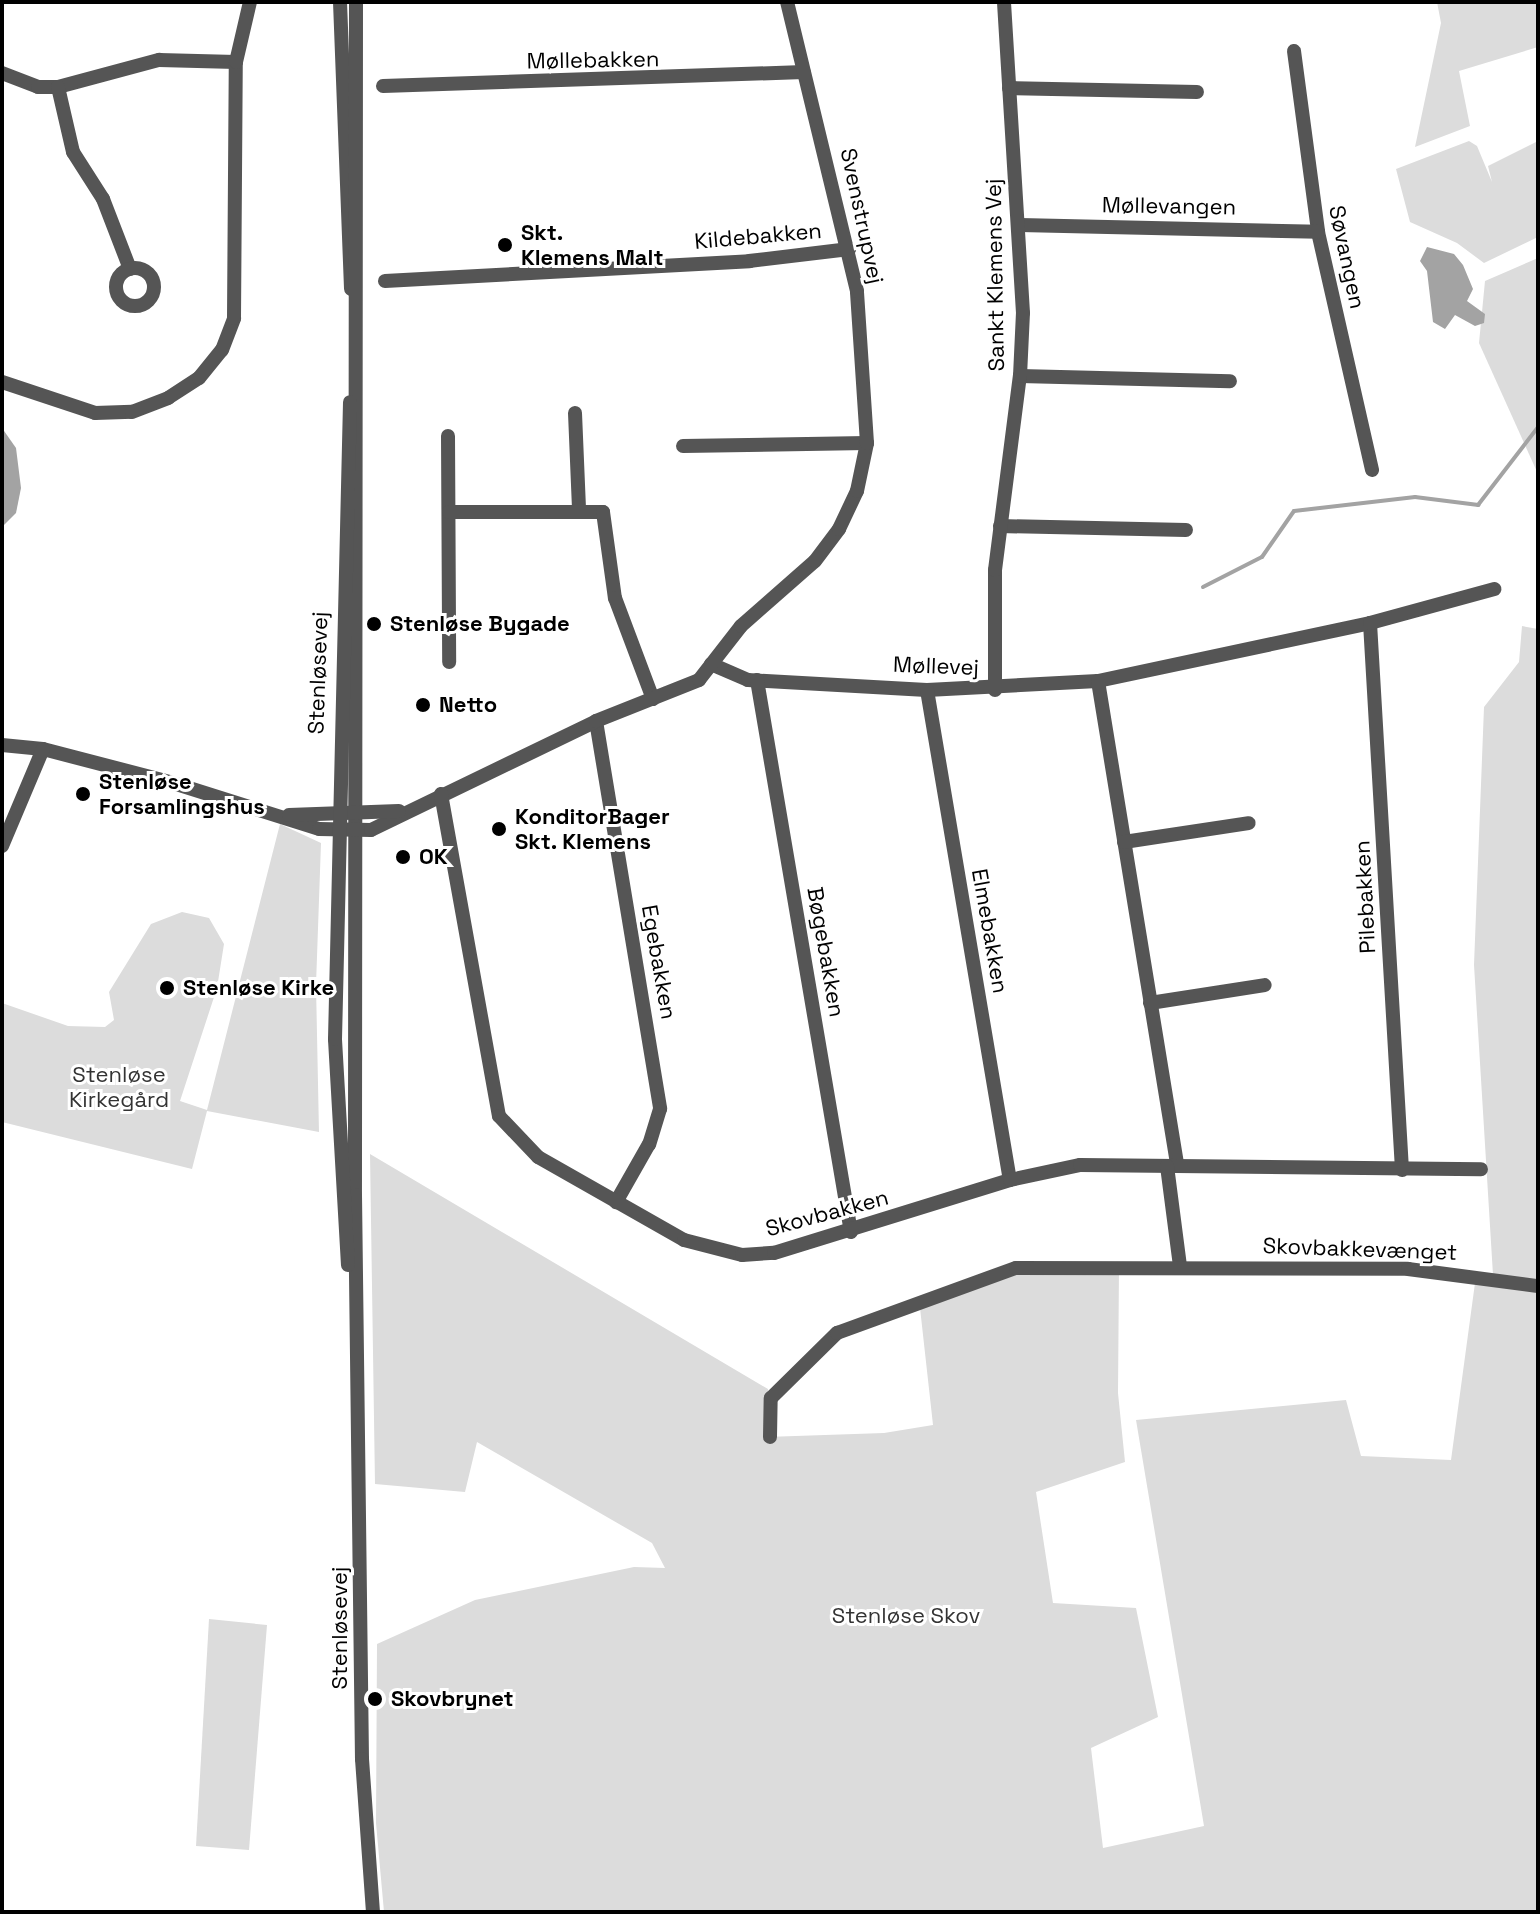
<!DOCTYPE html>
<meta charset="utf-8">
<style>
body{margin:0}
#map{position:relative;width:1540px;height:1914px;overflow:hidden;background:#fff;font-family:"Space Grotesk",sans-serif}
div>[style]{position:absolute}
.green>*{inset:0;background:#dcdcdc}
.water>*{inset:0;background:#a3a3a3}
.stream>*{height:4px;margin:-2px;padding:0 2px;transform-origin:2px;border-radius:2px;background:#a3a3a3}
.minor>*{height:14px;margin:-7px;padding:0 7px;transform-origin:7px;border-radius:7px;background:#555}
.minor>.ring{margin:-7px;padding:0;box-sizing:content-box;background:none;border:14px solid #555;border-radius:50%}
.dots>*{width:22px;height:22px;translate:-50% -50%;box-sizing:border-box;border:4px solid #fff;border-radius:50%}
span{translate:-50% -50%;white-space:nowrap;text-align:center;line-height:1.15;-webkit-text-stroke:6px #fff;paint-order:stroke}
.street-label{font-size:22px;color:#000}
.poi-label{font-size:22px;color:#000;font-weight:700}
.left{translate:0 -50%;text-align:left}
.park-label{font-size:22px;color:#333}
.frame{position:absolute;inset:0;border:4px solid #000;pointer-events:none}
</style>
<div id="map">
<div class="green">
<div style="clip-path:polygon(1437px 2px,1538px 2px,1538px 47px,1459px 71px,1470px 126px,1415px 147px,1441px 23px)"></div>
<div style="clip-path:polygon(1469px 141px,1477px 146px,1492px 182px,1488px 166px,1538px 141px,1538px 237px,1484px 263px,1457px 243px,1410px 222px,1396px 169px)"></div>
<div style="clip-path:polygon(1538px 258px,1538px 474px,1479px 343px,1485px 281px)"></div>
<div style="clip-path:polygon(1522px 626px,1538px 629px,1538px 1282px,1493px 1275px,1474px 965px,1484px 707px,1519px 662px)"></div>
<div style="clip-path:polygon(280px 824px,321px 843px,316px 985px,319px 1132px,207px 1111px,192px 1169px,2px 1122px,2px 1003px,68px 1026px,105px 1027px,114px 1020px,109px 992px,151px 924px,182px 912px,209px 918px,224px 944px,217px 988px,180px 1101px,207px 1110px)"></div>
<div style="clip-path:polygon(370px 1154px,768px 1389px,766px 1437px,884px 1433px,933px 1425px,920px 1308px,1016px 1272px,1119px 1268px,1118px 1393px,1125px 1462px,1036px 1492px,1053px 1603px,1136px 1608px,1158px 1717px,1091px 1748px,1103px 1848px,1204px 1826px,1136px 1420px,1346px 1400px,1361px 1456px,1451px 1460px,1475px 1283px,1538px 1290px,1538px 1912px,384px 1912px,376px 1823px,377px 1644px,475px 1600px,634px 1567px,665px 1568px,652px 1543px,477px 1442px,465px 1492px,375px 1484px)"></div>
<div style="clip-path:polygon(209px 1619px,267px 1625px,249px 1850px,196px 1846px)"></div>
</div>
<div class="water">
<div style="clip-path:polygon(1427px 247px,1454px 254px,1463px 265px,1473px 289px,1467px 301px,1485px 314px,1484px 323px,1475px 326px,1455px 315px,1445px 329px,1433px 322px,1427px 271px,1420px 261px)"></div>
<div style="clip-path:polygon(2px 428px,16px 448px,21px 488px,16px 513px,2px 527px)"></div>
</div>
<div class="stream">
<div style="left:1203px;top:587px;width:66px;rotate:-27deg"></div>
<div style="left:1262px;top:557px;width:56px;rotate:-55.2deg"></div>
<div style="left:1294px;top:511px;width:122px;rotate:-6.6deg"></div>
<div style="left:1415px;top:497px;width:64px;rotate:7.2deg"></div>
<div style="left:1478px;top:505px;width:98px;rotate:-52.4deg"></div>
</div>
<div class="minor">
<div style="left:340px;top:2px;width:287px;rotate:87.8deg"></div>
<div style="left:356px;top:2px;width:1193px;rotate:90.05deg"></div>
<div style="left:355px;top:1195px;width:564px;rotate:89.29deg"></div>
<div style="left:362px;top:1759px;width:153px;rotate:85.9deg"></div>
<div style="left:1294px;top:51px;width:183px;rotate:82.4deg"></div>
<div style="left:1318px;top:232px;width:244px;rotate:77.2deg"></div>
<div style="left:2px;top:73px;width:39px;rotate:21deg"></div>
<div style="left:38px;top:87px;width:20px"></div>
<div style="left:58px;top:87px;width:105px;rotate:-15deg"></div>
<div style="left:159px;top:60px;width:77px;rotate:1.5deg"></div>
<div style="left:383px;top:86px;width:421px;rotate:-1.9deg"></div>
<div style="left:58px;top:87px;width:67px;rotate:77deg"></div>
<div style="left:73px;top:152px;width:56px;rotate:57.4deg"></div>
<div style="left:103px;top:199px;width:75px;rotate:68.9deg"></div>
<div style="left:1009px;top:88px;width:188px;rotate:1.2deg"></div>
<div style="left:1020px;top:225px;width:298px;rotate:1.3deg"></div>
<div class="ring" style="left:116px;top:268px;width:24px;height:24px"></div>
<div style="left:385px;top:281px;width:365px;rotate:-3.1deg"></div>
<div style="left:749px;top:261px;width:101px;rotate:-6.8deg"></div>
<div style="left:1020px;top:376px;width:210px;rotate:1.4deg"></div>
<div style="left:2px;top:382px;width:98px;rotate:18.4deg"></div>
<div style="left:95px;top:413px;width:37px;rotate:-2deg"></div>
<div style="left:132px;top:412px;width:39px;rotate:-21deg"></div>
<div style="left:168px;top:398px;width:37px;rotate:-33deg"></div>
<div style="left:199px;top:378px;width:36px;rotate:-51deg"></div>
<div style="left:222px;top:350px;width:34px;rotate:-69deg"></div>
<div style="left:234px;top:318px;width:256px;rotate:-89.6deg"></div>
<div style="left:236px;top:62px;width:62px;rotate:-76.9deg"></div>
<div style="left:575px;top:413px;width:95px;rotate:87.6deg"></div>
<div style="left:448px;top:436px;width:226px;rotate:89.7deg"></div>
<div style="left:683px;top:446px;width:184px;rotate:-0.9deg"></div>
<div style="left:449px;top:512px;width:154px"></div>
<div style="left:603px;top:512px;width:87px;rotate:82.1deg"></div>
<div style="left:615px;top:598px;width:108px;rotate:69.4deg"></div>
<div style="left:1000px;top:526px;width:186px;rotate:1.2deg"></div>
<div style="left:1370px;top:623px;width:548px;rotate:86.65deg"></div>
<div style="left:711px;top:664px;width:40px;rotate:23.4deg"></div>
<div style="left:748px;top:680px;width:179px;rotate:3.2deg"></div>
<div style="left:927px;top:690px;width:171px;rotate:-3deg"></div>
<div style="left:1098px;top:681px;width:278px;rotate:-12deg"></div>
<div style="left:1370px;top:623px;width:129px;rotate:-15.3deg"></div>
<div style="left:757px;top:680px;width:560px;rotate:80.34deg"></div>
<div style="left:1098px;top:681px;width:491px;rotate:80.7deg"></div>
<div style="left:927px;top:690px;width:497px;rotate:80.4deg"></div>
<div style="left:995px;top:690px;width:120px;rotate:-90deg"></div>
<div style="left:995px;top:570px;width:196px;rotate:-82.7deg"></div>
<div style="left:1020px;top:376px;width:63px;rotate:-87.3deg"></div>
<div style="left:1023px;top:313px;width:312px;rotate:-93.5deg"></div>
<div style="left:596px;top:721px;width:393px;rotate:80.6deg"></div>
<div style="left:660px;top:1109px;width:37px;rotate:107deg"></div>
<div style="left:649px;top:1144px;width:67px;rotate:119.6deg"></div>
<div style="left:2px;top:745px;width:41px;rotate:5.6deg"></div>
<div style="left:43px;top:749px;width:131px;rotate:14.6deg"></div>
<div style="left:170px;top:782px;width:156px;rotate:17.5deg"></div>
<div style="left:319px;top:829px;width:52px;rotate:1.1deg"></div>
<div style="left:371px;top:830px;width:250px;rotate:-25.8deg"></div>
<div style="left:596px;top:721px;width:111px;rotate:-21.7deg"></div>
<div style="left:699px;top:680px;width:68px;rotate:-52.1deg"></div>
<div style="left:741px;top:626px;width:98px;rotate:-41.3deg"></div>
<div style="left:815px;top:561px;width:40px;rotate:-53deg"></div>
<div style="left:839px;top:529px;width:42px;rotate:-64.7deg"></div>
<div style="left:857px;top:491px;width:49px;rotate:-78.2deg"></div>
<div style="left:867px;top:443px;width:152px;rotate:-93.8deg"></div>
<div style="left:857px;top:291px;width:297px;rotate:-103.6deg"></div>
<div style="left:441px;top:794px;width:327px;rotate:79.8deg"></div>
<div style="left:499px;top:1116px;width:57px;rotate:46.4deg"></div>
<div style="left:538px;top:1157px;width:168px;rotate:29.6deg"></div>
<div style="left:684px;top:1240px;width:60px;rotate:14.5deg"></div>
<div style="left:742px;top:1255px;width:32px;rotate:-4deg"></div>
<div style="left:774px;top:1253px;width:247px;rotate:-17.2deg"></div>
<div style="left:1010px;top:1180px;width:72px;rotate:-12.1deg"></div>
<div style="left:1080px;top:1165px;width:401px;rotate:0.6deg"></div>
<div style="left:289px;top:815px;width:110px;rotate:-2.1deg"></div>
<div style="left:1124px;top:842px;width:126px;rotate:-8.6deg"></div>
<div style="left:2px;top:846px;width:105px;rotate:-67.1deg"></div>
<div style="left:1150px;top:1003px;width:116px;rotate:-8.9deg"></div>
<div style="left:1167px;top:1166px;width:101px;rotate:82.6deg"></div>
<div style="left:348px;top:1265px;width:226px;rotate:-93.3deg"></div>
<div style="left:335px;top:1039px;width:637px;rotate:-88.65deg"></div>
<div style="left:770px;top:1437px;width:39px;rotate:-89deg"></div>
<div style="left:771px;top:1398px;width:93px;rotate:-44.6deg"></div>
<div style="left:837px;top:1333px;width:190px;rotate:-20deg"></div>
<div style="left:1016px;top:1268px;width:392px;rotate:0.1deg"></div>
<div style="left:1408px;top:1269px;width:131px;rotate:7.5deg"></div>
</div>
<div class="dots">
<div style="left:505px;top:245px;background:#000"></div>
<div style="left:374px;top:624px;background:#000"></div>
<div style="left:423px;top:705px;background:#000"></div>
<div style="left:83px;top:794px;background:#000"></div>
<div style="left:499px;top:829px;background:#000"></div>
<div style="left:403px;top:857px;background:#000"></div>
<div style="left:167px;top:988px;background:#000"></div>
<div style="left:375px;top:1699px;background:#000"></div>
</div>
<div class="street-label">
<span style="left:593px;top:60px;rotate:-1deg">Møllebakken</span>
<span style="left:1169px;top:206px;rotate:1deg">Møllevangen</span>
<span style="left:862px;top:216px;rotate:78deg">Svenstrupvej</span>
<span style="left:758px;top:236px;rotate:-5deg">Kildebakken</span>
<span style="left:1347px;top:257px;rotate:78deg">Søvangen</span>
<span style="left:995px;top:275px;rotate:-91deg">Sankt Klemens Vej</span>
<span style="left:936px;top:666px;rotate:2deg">Møllevej</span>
<span style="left:318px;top:673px;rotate:-88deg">Stenløsevej</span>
<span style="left:1365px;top:897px;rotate:-93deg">Pilebakken</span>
<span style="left:990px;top:931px;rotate:80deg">Elmebakken</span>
<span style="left:826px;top:952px;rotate:80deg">Bøgebakken</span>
<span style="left:659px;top:962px;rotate:80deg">Egebakken</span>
<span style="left:827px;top:1213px;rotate:-15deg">Skovbakken</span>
<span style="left:1360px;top:1249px;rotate:2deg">Skovbakkevænget</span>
<span style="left:340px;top:1628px;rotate:-90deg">Stenløsevej</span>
</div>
<div class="poi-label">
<span class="left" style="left:521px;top:245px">Skt.<br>Klemens Malt</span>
<span class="left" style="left:390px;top:624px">Stenløse Bygade</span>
<span class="left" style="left:439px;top:705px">Netto</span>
<span class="left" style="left:99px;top:794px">Stenløse<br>Forsamlingshus</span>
<span class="left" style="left:515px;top:829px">KonditorBager<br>Skt. Klemens</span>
<span class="left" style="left:419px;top:857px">OK</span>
<span class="left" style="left:183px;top:988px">Stenløse Kirke</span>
<span class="left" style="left:391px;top:1699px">Skovbrynet</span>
</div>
<div class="park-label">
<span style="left:119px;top:1087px">Stenløse<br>Kirkegård</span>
<span style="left:906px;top:1616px">Stenløse Skov</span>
</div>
<div class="frame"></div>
</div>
